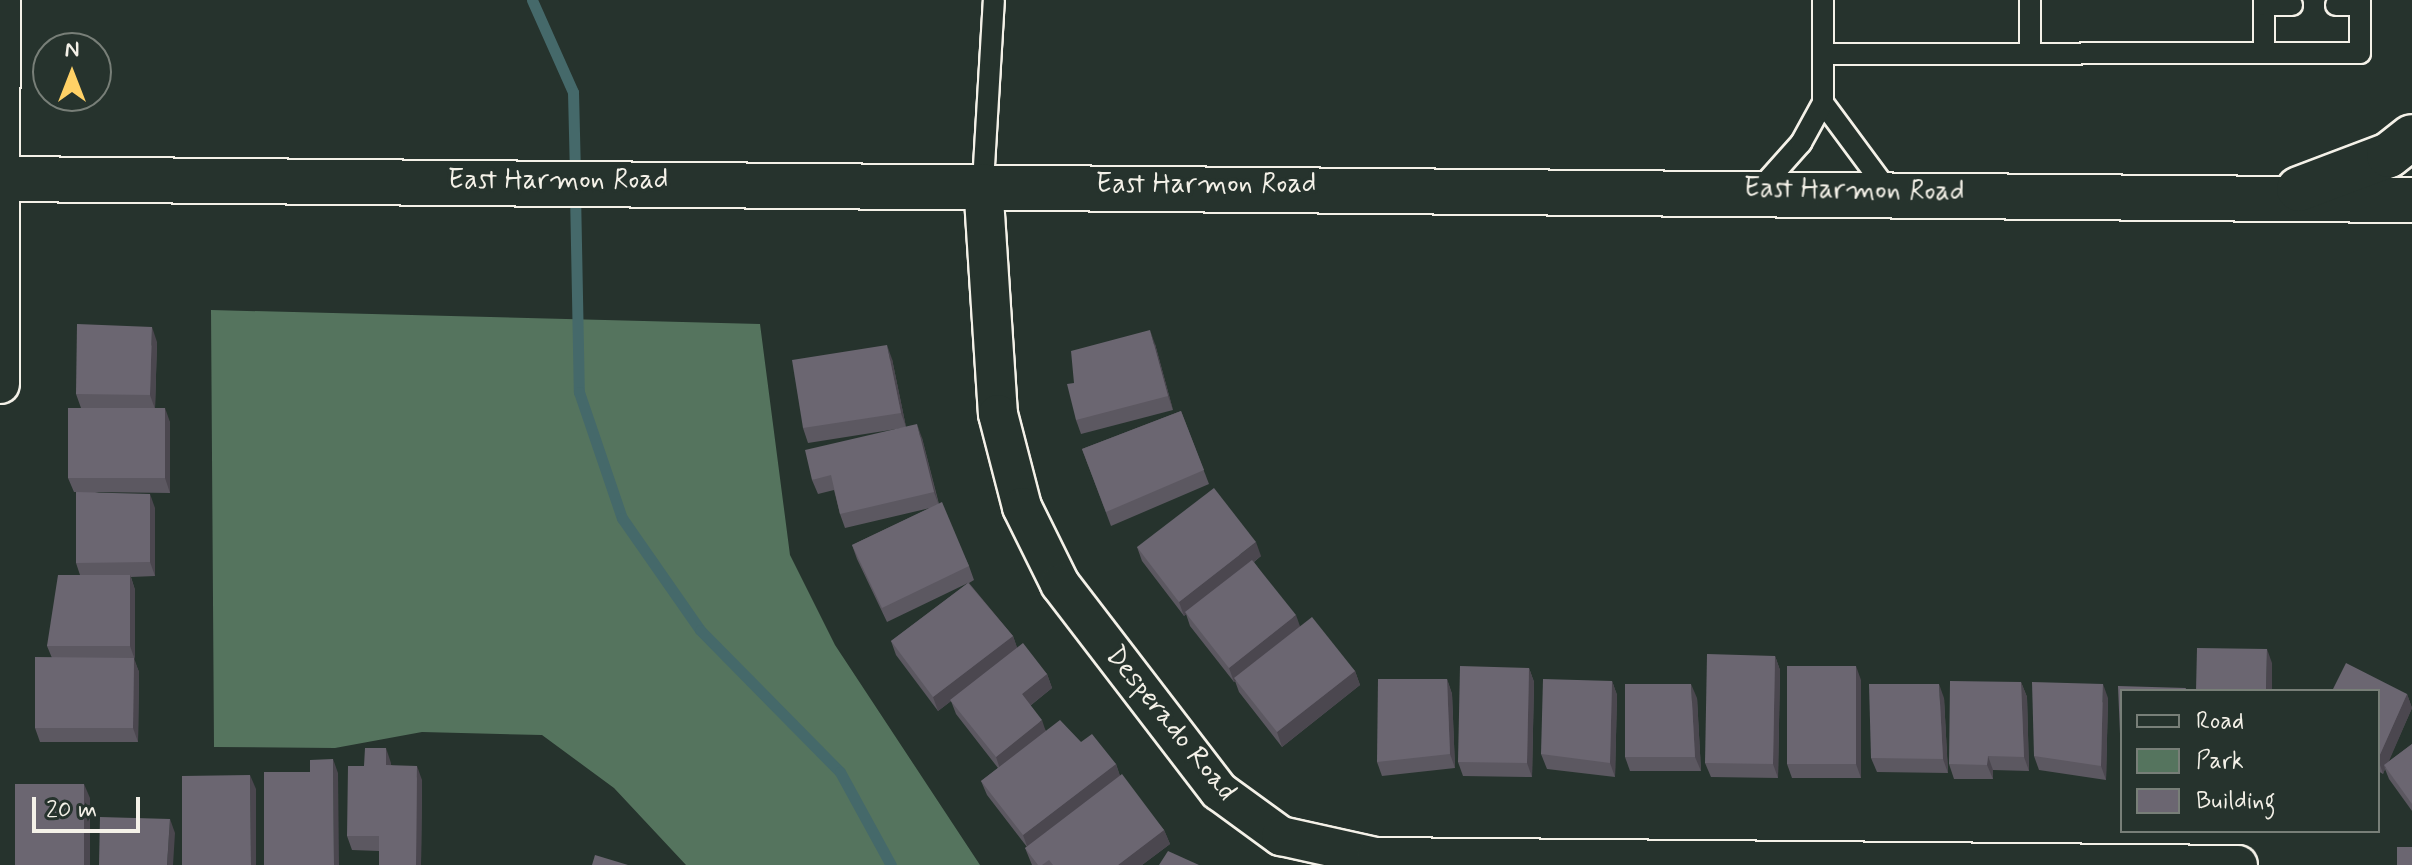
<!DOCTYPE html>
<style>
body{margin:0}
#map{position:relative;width:2412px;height:865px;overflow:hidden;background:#26332d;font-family:Mynerve,sans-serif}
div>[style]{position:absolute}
.green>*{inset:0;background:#55745e}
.stream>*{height:11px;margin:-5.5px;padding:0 5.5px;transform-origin:5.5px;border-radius:5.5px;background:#45696a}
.roads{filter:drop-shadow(2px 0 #f4f1e8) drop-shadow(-2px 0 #f4f1e8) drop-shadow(0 2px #f4f1e8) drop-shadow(0 -2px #f4f1e8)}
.lane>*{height:20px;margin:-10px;padding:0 10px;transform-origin:10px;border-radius:10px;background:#26332d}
.street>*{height:38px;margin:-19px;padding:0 19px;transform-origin:19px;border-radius:19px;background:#26332d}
.secondary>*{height:44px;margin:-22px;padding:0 22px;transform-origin:22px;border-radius:22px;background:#26332d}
.wall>*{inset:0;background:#5c5861}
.shaded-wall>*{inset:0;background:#4b474f}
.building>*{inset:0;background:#6b6671}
span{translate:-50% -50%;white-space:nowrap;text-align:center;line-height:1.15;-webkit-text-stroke:7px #26332d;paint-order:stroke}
.street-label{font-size:28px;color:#f4f1e8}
.legend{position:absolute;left:2120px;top:689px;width:260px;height:144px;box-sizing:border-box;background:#26332d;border:2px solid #787f78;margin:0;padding:10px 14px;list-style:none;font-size:24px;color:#f4f1e8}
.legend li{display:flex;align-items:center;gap:16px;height:40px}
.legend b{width:40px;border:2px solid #787f78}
.north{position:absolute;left:32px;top:32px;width:80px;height:80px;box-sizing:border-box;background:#26332d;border:2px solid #787f78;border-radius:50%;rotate:0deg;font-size:22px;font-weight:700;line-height:32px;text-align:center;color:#f4f1e8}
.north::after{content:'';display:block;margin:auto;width:28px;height:36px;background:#ffd166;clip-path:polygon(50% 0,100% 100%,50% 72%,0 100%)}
.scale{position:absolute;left:32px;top:797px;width:108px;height:36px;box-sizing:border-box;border:4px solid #f4f1e8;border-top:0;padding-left:10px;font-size:24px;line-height:28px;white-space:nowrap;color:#f4f1e8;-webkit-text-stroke:6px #26332d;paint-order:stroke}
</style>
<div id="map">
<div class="green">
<div style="clip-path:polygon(211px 310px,760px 324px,790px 555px,835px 645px,980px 865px,686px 865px,614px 788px,542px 735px,422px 732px,335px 748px,214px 747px)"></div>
</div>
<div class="stream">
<div style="left:532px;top:0;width:101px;rotate:66deg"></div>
<div style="left:573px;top:92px;width:83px;rotate:88.6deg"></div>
<div style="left:575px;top:192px;width:200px;rotate:88.9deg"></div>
<div style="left:579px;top:392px;width:133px;rotate:71.2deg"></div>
<div style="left:622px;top:518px;width:136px;rotate:55.1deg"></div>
<div style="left:700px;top:630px;width:199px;rotate:45.4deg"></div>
<div style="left:840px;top:772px;width:106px;rotate:61.3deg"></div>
</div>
<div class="roads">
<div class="lane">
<div style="left:2030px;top:0;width:53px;rotate:90deg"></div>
<div style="left:2264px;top:0;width:53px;rotate:90deg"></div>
<div style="left:2264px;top:5px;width:28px"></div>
<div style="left:2336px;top:5px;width:24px"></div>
<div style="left:1823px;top:54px;width:537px;rotate:-0.11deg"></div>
<div style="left:2360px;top:53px;width:53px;rotate:-90deg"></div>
<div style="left:1823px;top:103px;width:109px;rotate:53.5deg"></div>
<div style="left:983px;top:183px;width:183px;rotate:-86.6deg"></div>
<div style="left:1760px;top:189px;width:62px;rotate:-48.3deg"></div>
<div style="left:1801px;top:143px;width:46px;rotate:-61.2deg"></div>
<div style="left:1823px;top:103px;width:103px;rotate:-90deg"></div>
</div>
<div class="street">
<div style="left:983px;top:183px;width:231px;rotate:86.3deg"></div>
<div style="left:998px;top:414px;width:96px;rotate:75.5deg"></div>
<div style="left:1022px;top:507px;width:86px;rotate:63.7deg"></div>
<div style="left:1060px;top:584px;width:261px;rotate:52.5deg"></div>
<div style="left:1219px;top:791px;width:77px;rotate:36deg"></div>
<div style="left:1281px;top:836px;width:97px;rotate:12.5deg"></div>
<div style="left:1376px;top:857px;width:862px;rotate:0.53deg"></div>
<div style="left:0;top:384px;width:384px;rotate:-89.9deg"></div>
</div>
<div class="secondary">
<div style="left:0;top:179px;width:2412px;rotate:0.5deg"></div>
<div style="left:2299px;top:189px;width:96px;rotate:-20.7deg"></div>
<div style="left:2389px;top:155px;width:29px;rotate:-38deg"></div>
</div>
</div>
<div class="wall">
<div style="clip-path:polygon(157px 342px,155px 408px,170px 422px,170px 493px,95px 492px,155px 508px,155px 576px,131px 577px,135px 590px,134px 660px,139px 672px,138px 742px,40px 742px,35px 728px,52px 658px,47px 646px,80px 575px,76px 563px,76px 492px,74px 492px,68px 478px,81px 408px,76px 394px)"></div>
<div style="clip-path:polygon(1155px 344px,1173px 410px,1081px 434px,1076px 420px,1074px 383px)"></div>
<div style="clip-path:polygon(892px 359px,906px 427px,922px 438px,939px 504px,969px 566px,974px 580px,969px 583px,1013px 636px,1017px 648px,1047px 674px,1052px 688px,1030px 706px,1046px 731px,1081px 742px,1116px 764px,1120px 776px,1164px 830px,1170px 844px,1142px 865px,1032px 865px,1025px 848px,1027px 847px,987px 795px,981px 781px,998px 768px,956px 714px,951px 701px,938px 711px,896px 655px,891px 641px,968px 583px,887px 622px,857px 559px,852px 545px,930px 508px,845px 528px,840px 514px,834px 490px,818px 494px,812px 480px,903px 428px,808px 443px,803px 428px)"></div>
<div style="clip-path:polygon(1181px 411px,1209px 484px,1111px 526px,1082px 449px)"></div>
<div style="clip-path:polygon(1137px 547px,1261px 556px,1254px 562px,1300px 627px,1355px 671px,1360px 685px,1282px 747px,1239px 692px,1235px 681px,1234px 682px,1190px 626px,1186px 614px,1184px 616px,1142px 561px)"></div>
<div style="clip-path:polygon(1775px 656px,1780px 670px,1778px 778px,1711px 777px,1705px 763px)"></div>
<div style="clip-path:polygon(1529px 668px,1534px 682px,1532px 777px,1463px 776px,1458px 762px)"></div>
<div style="clip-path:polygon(1447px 679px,1452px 694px,1455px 768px,1382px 776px,1377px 762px)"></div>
<div style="clip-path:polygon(1861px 680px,1861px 778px,1792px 778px,1787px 764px)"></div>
<div style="clip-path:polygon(1612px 681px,1617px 695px,1615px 777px,1547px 769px,1541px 754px)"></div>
<div style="clip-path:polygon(2021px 682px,2027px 697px,2029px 771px,1993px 770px,1993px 779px,1954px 779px,1949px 764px)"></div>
<div style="clip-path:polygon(2378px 691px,2407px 694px,2412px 708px,2388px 762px,2412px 744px,2412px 811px,2389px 779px,2385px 769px,2383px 774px,2378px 771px)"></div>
<div style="clip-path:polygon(1697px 698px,1701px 771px,1630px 771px,1625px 757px)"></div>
<div style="clip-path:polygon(1944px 698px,1948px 773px,1877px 772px,1871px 758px)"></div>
<div style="clip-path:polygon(2108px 698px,2106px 780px,2039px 770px,2034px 756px)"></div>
<div style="clip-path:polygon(391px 763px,391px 765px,422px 780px,421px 865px,379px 865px,379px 851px,352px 850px,347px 836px,364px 766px)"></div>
</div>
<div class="shaded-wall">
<div style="clip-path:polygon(152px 327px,157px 342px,155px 409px,150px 395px)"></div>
<div style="clip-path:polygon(1150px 330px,1155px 344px,1173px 410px,1168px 396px)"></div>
<div style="clip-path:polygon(887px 345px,892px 359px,906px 427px,901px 413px)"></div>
<div style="clip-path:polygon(165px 408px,170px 422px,170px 493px,165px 478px)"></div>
<div style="clip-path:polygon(917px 424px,922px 438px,939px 506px,934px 492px)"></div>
<div style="clip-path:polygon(150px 494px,155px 508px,155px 576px,150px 562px)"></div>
<div style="clip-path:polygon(1256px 542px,1261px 556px,1184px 616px,1179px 602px)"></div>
<div style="clip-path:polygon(130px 575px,135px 590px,135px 660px,130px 646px)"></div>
<div style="clip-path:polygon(1296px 615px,1301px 629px,1234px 682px,1229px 668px)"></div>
<div style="clip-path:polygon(1013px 636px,1018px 650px,938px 711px,933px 697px)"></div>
<div style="clip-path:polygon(2267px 649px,2272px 663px,2272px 691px,2266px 691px)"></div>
<div style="clip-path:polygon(1775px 656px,1780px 670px,1778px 778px,1773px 764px)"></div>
<div style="clip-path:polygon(134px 658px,139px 672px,138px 742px,133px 728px)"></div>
<div style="clip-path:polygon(1856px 666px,1861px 680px,1861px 778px,1856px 764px)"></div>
<div style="clip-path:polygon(1529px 668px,1534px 682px,1532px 777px,1527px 763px)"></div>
<div style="clip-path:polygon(1355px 671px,1360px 685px,1282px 747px,1277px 732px)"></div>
<div style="clip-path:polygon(1047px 674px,1052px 688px,1027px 708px,1022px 694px)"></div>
<div style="clip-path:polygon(1447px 679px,1452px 694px,1455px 768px,1450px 754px)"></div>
<div style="clip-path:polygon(1612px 681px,1617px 695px,1615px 777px,1610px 763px)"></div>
<div style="clip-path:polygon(2021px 682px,2027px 697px,2029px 771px,2024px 757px)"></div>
<div style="clip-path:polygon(1691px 684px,1697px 698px,1701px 771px,1695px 757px)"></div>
<div style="clip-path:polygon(1939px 684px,1944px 698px,1948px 773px,1943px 759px)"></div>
<div style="clip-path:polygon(2103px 684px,2108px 698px,2106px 780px,2101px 766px)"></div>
<div style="clip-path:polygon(2407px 694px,2412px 708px,2386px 768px,2384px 765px,2385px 769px,2383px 774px,2378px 759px)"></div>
<div style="clip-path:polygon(1042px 720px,1047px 735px,1001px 772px,996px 757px)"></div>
<div style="clip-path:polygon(386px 748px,391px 763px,391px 779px,386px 765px)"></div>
<div style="clip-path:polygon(1988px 756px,1993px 770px,1993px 779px,1987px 765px)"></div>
<div style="clip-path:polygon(333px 759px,338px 773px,339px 865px,334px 865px)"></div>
<div style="clip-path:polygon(1116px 764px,1121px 779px,1028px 849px,1023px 835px)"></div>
<div style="clip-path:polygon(417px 766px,422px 780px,421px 865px,416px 865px)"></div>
<div style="clip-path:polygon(250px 775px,256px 789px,256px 865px,251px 865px)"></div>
<div style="clip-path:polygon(84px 784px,90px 798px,90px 865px,84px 865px)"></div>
<div style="clip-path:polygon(170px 819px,175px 833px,173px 865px,167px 865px)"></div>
<div style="clip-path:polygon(1164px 830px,1170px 844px,1142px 865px,1118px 865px)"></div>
</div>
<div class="building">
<div style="clip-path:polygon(77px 324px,152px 327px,150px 395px,76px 394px)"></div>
<div style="clip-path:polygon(1150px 330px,1168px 396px,1076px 420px,1067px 384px,1074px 383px,1071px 351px)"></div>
<div style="clip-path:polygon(887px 345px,901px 413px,803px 428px,792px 360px)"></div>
<div style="clip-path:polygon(68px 408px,165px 408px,165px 478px,68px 478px)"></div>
<div style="clip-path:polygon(1181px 411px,1204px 470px,1106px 512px,1082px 449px)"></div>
<div style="clip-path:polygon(917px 424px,934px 492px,840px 514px,831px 475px,812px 480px,805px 450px)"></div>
<div style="clip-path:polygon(1214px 488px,1256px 542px,1179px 602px,1137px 547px)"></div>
<div style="clip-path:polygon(76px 492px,150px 494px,150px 562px,76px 563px)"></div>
<div style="clip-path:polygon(942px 502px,969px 566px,882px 608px,852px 545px)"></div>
<div style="clip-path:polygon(1252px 560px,1296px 615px,1229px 668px,1185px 612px)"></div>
<div style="clip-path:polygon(58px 575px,130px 575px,130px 646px,47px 646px)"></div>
<div style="clip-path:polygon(968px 583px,1013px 636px,933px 697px,891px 641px)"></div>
<div style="clip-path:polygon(1312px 617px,1355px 671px,1277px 732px,1234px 678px)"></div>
<div style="clip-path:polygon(1023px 643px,1047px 674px,1022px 694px,1042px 720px,996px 757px,950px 700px)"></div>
<div style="clip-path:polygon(2197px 648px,2267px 649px,2266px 691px,2196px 691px)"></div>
<div style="clip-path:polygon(1707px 654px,1775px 656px,1773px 764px,1705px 763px)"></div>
<div style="clip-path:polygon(35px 657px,134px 658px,133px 728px,35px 728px)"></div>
<div style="clip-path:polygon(2346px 663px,2407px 694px,2378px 759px,2378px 691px,2332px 691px)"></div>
<div style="clip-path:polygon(1460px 666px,1529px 668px,1527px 763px,1458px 762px)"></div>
<div style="clip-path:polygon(1787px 666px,1856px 666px,1856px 764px,1787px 764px)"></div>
<div style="clip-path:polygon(1378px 679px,1447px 679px,1450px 754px,1377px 762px)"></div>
<div style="clip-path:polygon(1543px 679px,1612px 681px,1610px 763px,1541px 754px)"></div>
<div style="clip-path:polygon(1950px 681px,2021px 682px,2024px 757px,1988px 756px,1987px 765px,1949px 764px)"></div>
<div style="clip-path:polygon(2032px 682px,2103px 684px,2101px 766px,2034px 756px)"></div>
<div style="clip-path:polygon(1625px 684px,1691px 684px,1695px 757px,1625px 757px)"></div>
<div style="clip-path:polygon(1869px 684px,1939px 684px,1943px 759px,1871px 758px)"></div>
<div style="clip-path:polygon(2118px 686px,2186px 688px,2185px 691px,2122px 691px,2122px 758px,2121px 758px)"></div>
<div style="clip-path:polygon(1060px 720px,1081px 742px,1092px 734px,1116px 764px,1023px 835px,981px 781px)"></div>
<div style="clip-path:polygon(2412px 744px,2412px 804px,2384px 765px)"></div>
<div style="clip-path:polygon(365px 748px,386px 748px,386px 765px,417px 766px,416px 865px,379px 865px,379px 836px,347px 836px,348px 766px,364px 766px)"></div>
<div style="clip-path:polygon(333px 759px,334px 865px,264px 865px,264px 772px,310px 772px,310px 760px)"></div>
<div style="clip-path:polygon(1122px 774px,1164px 830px,1118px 865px,1053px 865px,1049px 860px,1042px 865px,1038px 865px,1025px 848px)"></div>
<div style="clip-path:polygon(250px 775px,251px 865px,182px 865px,182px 776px)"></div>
<div style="clip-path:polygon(15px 784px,84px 784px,84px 865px,15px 865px)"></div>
<div style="clip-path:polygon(100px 817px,170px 819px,167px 865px,99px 865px)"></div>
<div style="clip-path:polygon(2397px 847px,2412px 847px,2412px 865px,2397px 865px)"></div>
<div style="clip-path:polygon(1168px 851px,1199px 865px,1159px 865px)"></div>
<div style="clip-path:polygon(595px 855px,628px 865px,592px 865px)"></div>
</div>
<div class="street-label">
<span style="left:558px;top:181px">East Harmon Road</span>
<span style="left:1206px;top:185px">East Harmon Road</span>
<span style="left:1854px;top:191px;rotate:1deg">East Harmon Road</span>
<span style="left:1170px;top:724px;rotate:51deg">Desperado Road</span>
</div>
<ul class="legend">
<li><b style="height:10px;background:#26332d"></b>Road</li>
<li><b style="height:22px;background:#55745e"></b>Park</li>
<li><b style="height:22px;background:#6b6671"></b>Building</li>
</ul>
<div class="north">N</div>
<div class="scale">20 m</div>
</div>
